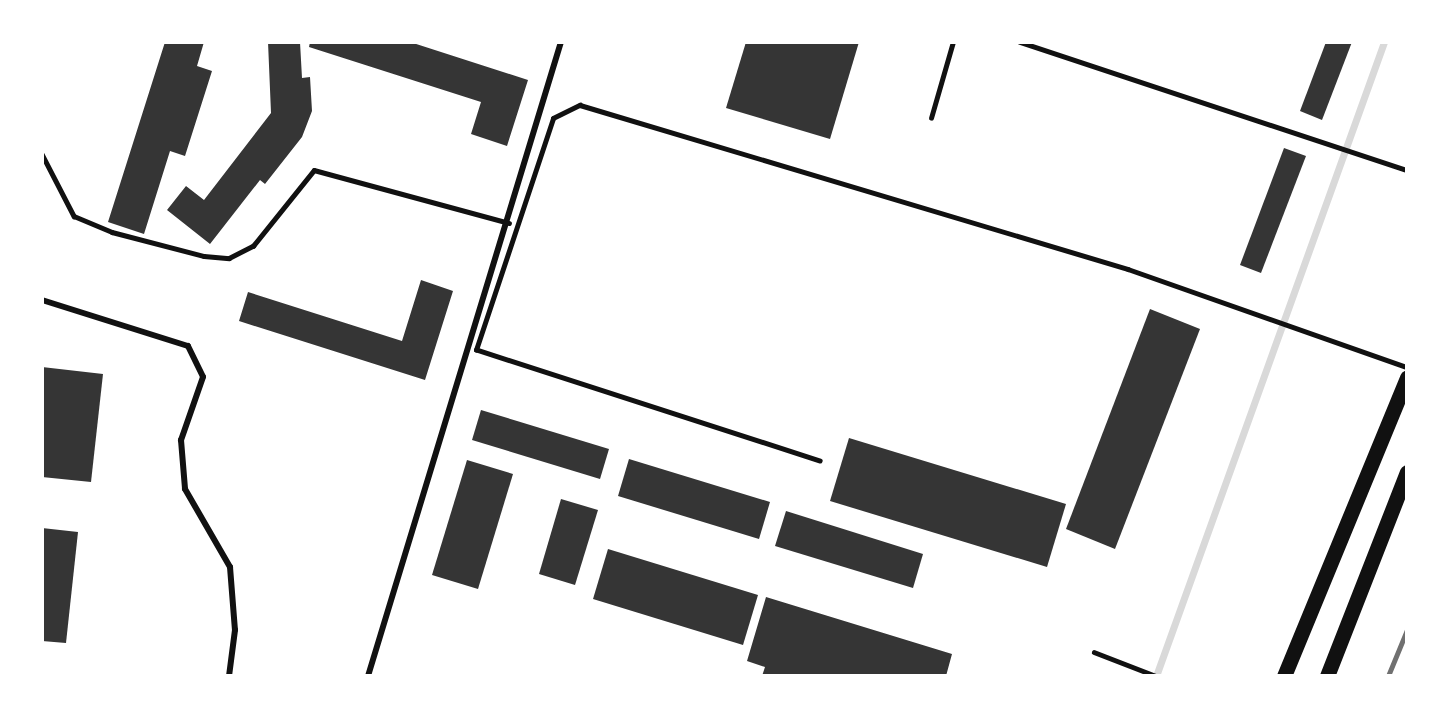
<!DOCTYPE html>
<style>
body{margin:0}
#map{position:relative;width:1449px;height:718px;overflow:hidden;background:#fff;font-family:Overpass,sans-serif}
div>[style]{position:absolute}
.stream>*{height:7px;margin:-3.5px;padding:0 3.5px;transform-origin:3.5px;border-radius:3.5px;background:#d9d9d9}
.building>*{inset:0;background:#353535}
.service>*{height:4.5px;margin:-2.25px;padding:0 2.25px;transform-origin:2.25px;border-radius:2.25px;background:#111}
.minor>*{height:6px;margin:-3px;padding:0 3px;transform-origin:3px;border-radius:3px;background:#111}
.primary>*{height:15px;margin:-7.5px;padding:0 7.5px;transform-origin:7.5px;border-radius:7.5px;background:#111}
.rail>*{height:4.5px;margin:-2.25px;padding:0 2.25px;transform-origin:2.25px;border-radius:2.25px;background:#707070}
span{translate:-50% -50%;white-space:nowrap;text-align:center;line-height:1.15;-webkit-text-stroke:4.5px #fff;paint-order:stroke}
.frame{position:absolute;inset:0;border:44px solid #fff;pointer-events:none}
</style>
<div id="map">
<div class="stream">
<div style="left:1156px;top:676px;width:674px;rotate:-70.22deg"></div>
</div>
<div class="building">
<div style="clip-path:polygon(165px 42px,204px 42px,197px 66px,212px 71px,185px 156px,170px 151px,144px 234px,108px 222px)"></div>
<div style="clip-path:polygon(268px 42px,300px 42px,302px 78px,310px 77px,312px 111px,302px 137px,265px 184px,260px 180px,210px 244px,167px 210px,186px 186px,204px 200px,271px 113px)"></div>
<div style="clip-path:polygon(310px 42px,410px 42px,528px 80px,507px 146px,471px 134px,481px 102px,309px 47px)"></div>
<div style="clip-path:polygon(746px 42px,859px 42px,830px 139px,726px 108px)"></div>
<div style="clip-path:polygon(1326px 42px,1352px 42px,1322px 120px,1300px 111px)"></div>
<div style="clip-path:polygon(1284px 148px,1306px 156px,1261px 273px,1240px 265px)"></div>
<div style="clip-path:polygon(421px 280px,453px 291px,425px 380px,239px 321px,248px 292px,402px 341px)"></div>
<div style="clip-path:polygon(1150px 309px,1200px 329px,1115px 549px,1066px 529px)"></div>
<div style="clip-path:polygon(42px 367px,103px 374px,91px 482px,42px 477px)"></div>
<div style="clip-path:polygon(481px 410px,609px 449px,600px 479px,472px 440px)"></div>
<div style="clip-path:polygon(849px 438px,1066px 504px,1047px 567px,830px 501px)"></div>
<div style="clip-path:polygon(629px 459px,770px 502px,759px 539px,618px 496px)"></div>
<div style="clip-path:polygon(467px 460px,513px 474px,478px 589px,432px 575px)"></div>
<div style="clip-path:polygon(561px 499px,598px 510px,575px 585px,539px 574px)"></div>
<div style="clip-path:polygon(786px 511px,923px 554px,913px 588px,775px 546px)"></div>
<div style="clip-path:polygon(42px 528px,78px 532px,66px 643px,42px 641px)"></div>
<div style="clip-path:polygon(608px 549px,758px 595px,743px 645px,593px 599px)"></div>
<div style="clip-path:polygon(766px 597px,952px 654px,946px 676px,762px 676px,765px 667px,747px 661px)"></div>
</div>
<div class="service">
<div style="left:1020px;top:42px;width:408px;rotate:18.3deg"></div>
<div style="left:931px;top:118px;width:79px;rotate:-73.9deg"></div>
<div style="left:42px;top:154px;width:70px;rotate:62.7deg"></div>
<div style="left:74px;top:216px;width:41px;rotate:22.8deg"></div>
<div style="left:112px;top:232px;width:95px;rotate:14.6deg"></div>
<div style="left:204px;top:256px;width:25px;rotate:5deg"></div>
<div style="left:229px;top:258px;width:27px;rotate:-27deg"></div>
<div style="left:253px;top:246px;width:97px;rotate:-51.2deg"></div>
<div style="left:314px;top:170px;width:202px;rotate:15.2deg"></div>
<div style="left:820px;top:461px;width:361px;rotate:-162.1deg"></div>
<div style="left:476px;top:350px;width:244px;rotate:-71.6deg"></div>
<div style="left:553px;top:118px;width:30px;rotate:-26deg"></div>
<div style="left:580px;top:105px;width:572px;rotate:16.66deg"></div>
<div style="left:1128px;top:269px;width:296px;rotate:19.4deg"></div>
<div style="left:1094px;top:652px;width:66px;rotate:21.2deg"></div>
</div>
<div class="minor">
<div style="left:42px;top:300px;width:153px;rotate:17.5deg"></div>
<div style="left:188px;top:346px;width:34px;rotate:64deg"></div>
<div style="left:203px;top:377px;width:67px;rotate:109.2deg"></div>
<div style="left:181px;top:440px;width:49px;rotate:85.3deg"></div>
<div style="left:185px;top:489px;width:90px;rotate:60deg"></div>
<div style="left:230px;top:567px;width:63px;rotate:85.5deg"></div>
<div style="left:235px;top:630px;width:46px;rotate:97.4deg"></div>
<div style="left:368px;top:676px;width:663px;rotate:-73.07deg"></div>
</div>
<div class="primary">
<div style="left:1284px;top:676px;width:323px;rotate:-67.6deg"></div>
<div style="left:1327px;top:676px;width:219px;rotate:-68.6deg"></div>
</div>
<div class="rail">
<div style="left:1388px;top:676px;width:50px;rotate:-67.6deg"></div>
</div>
<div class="frame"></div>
</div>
